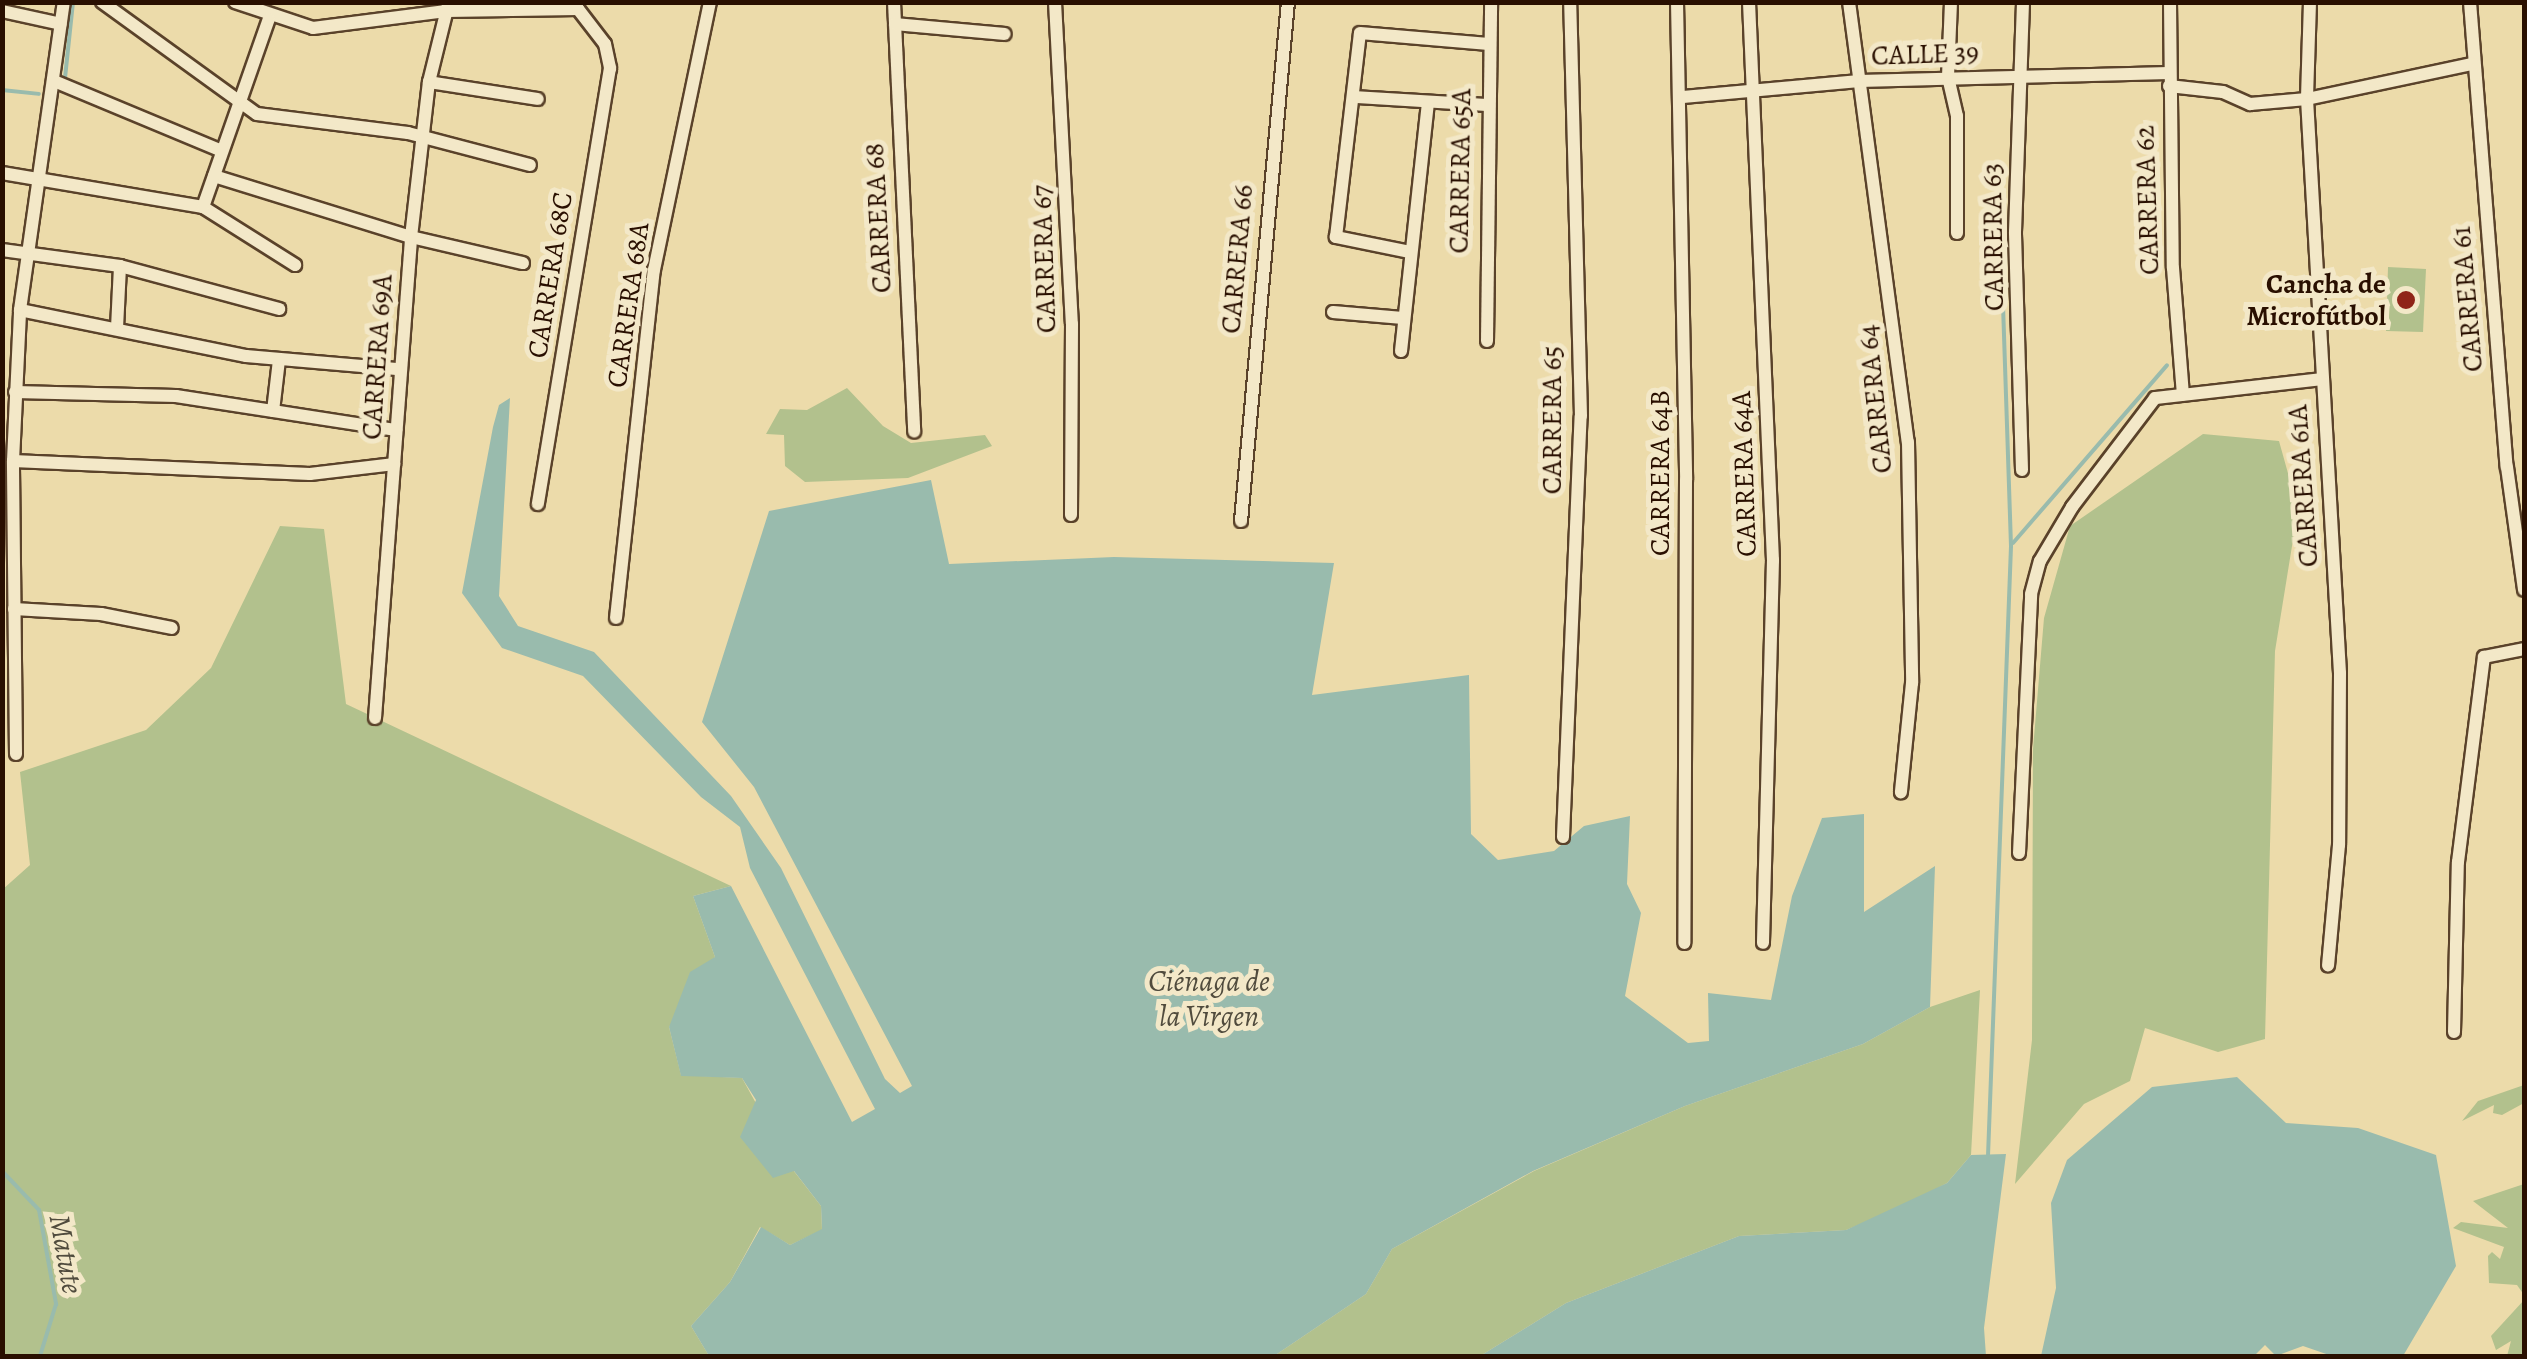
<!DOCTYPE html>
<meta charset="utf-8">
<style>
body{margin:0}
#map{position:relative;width:2527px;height:1359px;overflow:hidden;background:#ecdbaa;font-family:Alegreya,serif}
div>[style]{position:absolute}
.green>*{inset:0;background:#b2c18d}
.water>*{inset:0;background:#99bbad}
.stream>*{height:4px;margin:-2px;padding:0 2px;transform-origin:2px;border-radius:2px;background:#99bbad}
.roads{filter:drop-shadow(2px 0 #5a422a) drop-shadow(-2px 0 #5a422a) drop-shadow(0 2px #5a422a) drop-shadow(0 -2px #5a422a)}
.street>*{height:12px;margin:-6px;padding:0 6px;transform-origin:6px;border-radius:6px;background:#f3e8c8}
.dots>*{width:28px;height:28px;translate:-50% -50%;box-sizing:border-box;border:5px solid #f3e8c8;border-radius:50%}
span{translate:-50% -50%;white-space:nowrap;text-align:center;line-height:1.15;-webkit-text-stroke:10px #f3e8c8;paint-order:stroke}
.street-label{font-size:28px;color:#290f00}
.poi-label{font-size:28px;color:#290f00;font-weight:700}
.right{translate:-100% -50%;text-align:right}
.water-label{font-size:30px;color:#504b3d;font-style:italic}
.frame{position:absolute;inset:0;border:5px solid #290f00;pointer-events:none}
</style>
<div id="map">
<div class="green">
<div style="clip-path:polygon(2388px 267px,2426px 269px,2423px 332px,2386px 331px)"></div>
<div style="clip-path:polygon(847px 388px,883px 426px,911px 443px,985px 435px,992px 446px,908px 478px,805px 482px,785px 466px,784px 435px,766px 434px,780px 409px,807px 410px)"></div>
<div style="clip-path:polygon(2203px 434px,2279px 441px,2298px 509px,2275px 651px,2265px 1039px,2218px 1052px,2145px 1028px,2130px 1081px,2084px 1104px,2015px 1184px,2032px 1040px,2033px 749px,2044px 618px,2070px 526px)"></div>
<div style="clip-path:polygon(280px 526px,324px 529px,346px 704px,731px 886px,693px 896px,715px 957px,669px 1027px,681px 1075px,742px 1078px,793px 1170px,821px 1206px,822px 1230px,790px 1245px,760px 1227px,730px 1282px,691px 1326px,709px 1356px,3px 1356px,2px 890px,30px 865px,20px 772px,146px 730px,211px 668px)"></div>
<div style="clip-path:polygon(1980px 990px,1971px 1155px,1947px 1183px,1898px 1209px,1846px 1230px,1739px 1236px,1566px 1303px,1480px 1356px,1274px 1356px,1366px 1294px,1392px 1249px,1534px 1171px,1685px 1106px,1863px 1044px,1930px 1007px)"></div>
<div style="clip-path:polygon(2524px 1085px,2524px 1103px,2502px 1115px,2493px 1113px,2494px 1105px,2462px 1121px,2478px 1101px)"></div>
<div style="clip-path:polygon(2524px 1184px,2524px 1295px,2517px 1285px,2489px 1283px,2488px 1256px,2492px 1252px,2500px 1259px,2504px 1247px,2453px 1228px,2461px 1222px,2508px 1228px,2473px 1201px)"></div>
<div style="clip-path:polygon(2524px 1300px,2524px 1356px,2507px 1356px,2511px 1341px,2496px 1350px,2491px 1336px)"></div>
</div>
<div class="water">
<div style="clip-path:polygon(510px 398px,499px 596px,518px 626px,594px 652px,731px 796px,781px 868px,885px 1079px,900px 1093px,912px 1086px,754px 787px,702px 722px,769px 511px,931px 480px,949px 564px,1114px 557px,1334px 563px,1312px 695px,1469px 675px,1471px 834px,1498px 860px,1554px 851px,1584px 826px,1630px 816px,1627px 884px,1641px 913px,1625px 996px,1688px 1043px,1709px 1041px,1708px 993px,1771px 1000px,1792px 896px,1822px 818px,1864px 814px,1864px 912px,1935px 866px,1930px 1007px,1863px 1044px,1685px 1106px,1533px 1171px,1392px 1249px,1366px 1294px,1274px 1356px,709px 1356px,691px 1326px,730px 1282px,761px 1227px,790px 1245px,822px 1229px,821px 1206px,794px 1171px,773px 1178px,740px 1137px,756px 1100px,742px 1078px,681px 1076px,669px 1027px,690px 972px,715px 957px,693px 896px,731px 886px,852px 1122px,875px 1109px,750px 868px,740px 827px,701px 797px,583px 676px,502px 648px,462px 593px,493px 427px,499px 405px)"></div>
<div style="clip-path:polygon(2237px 1077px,2286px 1123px,2358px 1128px,2436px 1155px,2456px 1266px,2403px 1356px,2332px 1356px,2303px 1346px,2276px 1356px,2265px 1345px,2254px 1356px,2041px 1356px,2056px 1288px,2051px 1203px,2067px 1160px,2152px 1087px)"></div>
<div style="clip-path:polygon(2006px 1154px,1984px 1328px,1986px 1356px,1480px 1356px,1566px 1303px,1739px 1236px,1846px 1230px,1947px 1183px,1971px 1155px)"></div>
</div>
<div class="stream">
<div style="left:65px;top:78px;width:76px;rotate:-84deg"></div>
<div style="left:2px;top:90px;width:37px;rotate:6deg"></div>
<div style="left:2013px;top:543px;width:235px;rotate:-49.1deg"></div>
<div style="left:1988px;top:1156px;width:610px;rotate:-87.84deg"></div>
<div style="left:2011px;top:546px;width:309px;rotate:-91.9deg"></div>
<div style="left:2px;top:1171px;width:54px;rotate:46.5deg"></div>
<div style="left:39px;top:1210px;width:96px;rotate:79.7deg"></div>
<div style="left:56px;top:1304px;width:54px;rotate:107.1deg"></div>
</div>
<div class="roads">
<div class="street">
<div style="left:102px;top:2px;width:191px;rotate:35.9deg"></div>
<div style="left:257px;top:114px;width:152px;rotate:7.2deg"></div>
<div style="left:408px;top:133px;width:126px;rotate:14.7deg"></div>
<div style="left:235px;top:2px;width:82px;rotate:18.4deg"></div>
<div style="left:313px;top:28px;width:134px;rotate:-7.3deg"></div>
<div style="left:446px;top:11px;width:132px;rotate:-0.9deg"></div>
<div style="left:578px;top:9px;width:44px;rotate:52.4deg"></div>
<div style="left:605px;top:44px;width:25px;rotate:78deg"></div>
<div style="left:610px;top:68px;width:442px;rotate:99.4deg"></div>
<div style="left:894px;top:2px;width:430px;rotate:87.3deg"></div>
<div style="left:1055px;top:2px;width:322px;rotate:87deg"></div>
<div style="left:1072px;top:324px;width:191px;rotate:90.3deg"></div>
<div style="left:1677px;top:2px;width:478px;rotate:88.9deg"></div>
<div style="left:1686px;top:480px;width:463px;rotate:90.2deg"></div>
<div style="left:1749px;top:2px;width:559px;rotate:87.54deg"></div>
<div style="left:1773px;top:560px;width:383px;rotate:91.5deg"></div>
<div style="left:1849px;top:2px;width:444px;rotate:82.4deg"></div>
<div style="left:1908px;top:442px;width:241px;rotate:89deg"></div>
<div style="left:1912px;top:683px;width:110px;rotate:95.8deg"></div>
<div style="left:1951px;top:2px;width:75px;rotate:92.3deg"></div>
<div style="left:1948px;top:77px;width:40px;rotate:77deg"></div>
<div style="left:1957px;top:116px;width:117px;rotate:90deg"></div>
<div style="left:2170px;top:2px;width:266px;rotate:89.4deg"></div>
<div style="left:2173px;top:268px;width:127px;rotate:85.5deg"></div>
<div style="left:2310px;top:2px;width:97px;rotate:91.8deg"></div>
<div style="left:2307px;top:99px;width:575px;rotate:86.71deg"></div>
<div style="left:2340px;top:673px;width:172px;rotate:90.3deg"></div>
<div style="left:2339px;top:845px;width:121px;rotate:95.2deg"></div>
<div style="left:2470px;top:2px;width:466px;rotate:85.5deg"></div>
<div style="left:2507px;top:467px;width:124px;rotate:82.1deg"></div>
<div style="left:2px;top:11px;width:60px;rotate:12.4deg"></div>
<div style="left:895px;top:24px;width:110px;rotate:5.2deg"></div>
<div style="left:54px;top:81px;width:182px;rotate:22.6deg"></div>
<div style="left:429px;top:82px;width:110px;rotate:8.9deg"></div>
<div style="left:2169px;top:86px;width:54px;rotate:6.3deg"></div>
<div style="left:2223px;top:92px;width:30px;rotate:24deg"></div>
<div style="left:2250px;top:104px;width:57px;rotate:-5deg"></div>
<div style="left:2307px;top:99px;width:169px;rotate:-12deg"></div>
<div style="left:1355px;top:97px;width:130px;rotate:3.5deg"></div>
<div style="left:1683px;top:97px;width:177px;rotate:-5.2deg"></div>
<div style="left:1859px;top:81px;width:310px;rotate:-1.5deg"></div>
<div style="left:2px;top:173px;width:204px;rotate:9.6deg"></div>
<div style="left:203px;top:207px;width:109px;rotate:32.2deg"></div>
<div style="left:214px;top:176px;width:206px;rotate:17.2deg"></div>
<div style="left:411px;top:237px;width:115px;rotate:13.1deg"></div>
<div style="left:203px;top:207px;width:199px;rotate:-70.7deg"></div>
<div style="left:2px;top:250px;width:119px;rotate:7.7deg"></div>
<div style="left:120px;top:266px;width:165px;rotate:15.1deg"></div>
<div style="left:1410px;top:252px;width:76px;rotate:-168.5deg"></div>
<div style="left:1336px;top:237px;width:205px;rotate:-83.3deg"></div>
<div style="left:1360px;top:33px;width:129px;rotate:4.9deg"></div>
<div style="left:20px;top:310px;width:231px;rotate:11.5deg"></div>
<div style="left:246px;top:356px;width:154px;rotate:4.9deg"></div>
<div style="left:1333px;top:312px;width:70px;rotate:4.9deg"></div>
<div style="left:117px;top:328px;width:62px;rotate:-87.2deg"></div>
<div style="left:1487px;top:341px;width:339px;rotate:-89.3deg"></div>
<div style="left:1401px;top:351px;width:250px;rotate:-83.8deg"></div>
<div style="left:15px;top:392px;width:161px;rotate:1.4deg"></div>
<div style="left:176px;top:396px;width:223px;rotate:8.8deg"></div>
<div style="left:273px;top:411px;width:51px;rotate:-83.3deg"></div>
<div style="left:13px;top:461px;width:297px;rotate:2.5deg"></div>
<div style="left:310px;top:474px;width:85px;rotate:-6.8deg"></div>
<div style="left:2022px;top:470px;width:238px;rotate:-91.7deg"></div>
<div style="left:2015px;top:232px;width:230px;rotate:-88deg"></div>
<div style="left:1241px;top:521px;width:521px;rotate:-84.83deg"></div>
<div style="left:14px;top:609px;width:87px;rotate:3.3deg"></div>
<div style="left:101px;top:614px;width:72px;rotate:11.2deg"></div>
<div style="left:616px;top:618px;width:350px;rotate:-83.8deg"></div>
<div style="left:654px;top:270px;width:274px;rotate:-78.2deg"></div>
<div style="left:375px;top:718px;width:482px;rotate:-85.7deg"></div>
<div style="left:411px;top:237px;width:156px;rotate:-83.4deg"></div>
<div style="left:429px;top:82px;width:79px;rotate:-76.1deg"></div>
<div style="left:16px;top:754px;width:293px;rotate:-90.6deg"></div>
<div style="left:13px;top:461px;width:151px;rotate:-87.3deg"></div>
<div style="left:20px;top:310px;width:311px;rotate:-81.9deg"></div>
<div style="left:1563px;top:837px;width:421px;rotate:-87.6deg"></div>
<div style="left:1581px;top:416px;width:414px;rotate:-91.5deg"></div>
<div style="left:2019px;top:853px;width:259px;rotate:-87.3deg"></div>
<div style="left:2031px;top:594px;width:34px;rotate:-75deg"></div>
<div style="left:2040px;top:561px;width:63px;rotate:-59.3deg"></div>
<div style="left:2072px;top:507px;width:137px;rotate:-52.7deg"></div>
<div style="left:2155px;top:398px;width:167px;rotate:-6.5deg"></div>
<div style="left:2454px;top:1032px;width:170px;rotate:-88.7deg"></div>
<div style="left:2458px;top:862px;width:207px;rotate:-82.8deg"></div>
<div style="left:2484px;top:657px;width:41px;rotate:-11.3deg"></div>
</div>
</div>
<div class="dots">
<div style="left:2406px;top:300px;background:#8f2418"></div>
</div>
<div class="street-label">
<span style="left:1925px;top:54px;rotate:-2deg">CALLE 39</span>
<span style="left:1460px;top:171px;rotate:-89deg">CARRERA 65A</span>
<span style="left:2147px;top:200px;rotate:-92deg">CARRERA 62</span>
<span style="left:878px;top:218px;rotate:-93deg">CARRERA 68</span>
<span style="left:1993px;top:237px;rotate:-91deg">CARRERA 63</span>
<span style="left:1044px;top:259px;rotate:-92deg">CARRERA 67</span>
<span style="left:1237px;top:259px;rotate:-85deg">CARRERA 66</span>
<span style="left:550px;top:275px;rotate:-81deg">CARRERA 68C</span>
<span style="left:2467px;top:299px;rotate:-95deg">CARRERA 61</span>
<span style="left:628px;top:305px;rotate:-82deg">CARRERA 68A</span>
<span style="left:377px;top:357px;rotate:-86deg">CARRERA 69A</span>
<span style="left:1875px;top:399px;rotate:-96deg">CARRERA 64</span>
<span style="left:1552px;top:420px;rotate:-90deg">CARRERA 65</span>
<span style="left:1660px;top:473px;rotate:-90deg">CARRERA 64B</span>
<span style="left:1744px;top:474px;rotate:-92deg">CARRERA 64A</span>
<span style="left:2303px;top:486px;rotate:-94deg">CARRERA 61A</span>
</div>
<div class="poi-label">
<span class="right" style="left:2386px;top:300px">Cancha de<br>Microfútbol</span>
</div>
<div class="water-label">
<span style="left:1209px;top:998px">Ciénaga de<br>la Virgen</span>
<span style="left:66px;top:1254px;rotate:80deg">Matute</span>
</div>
<div class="frame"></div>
</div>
